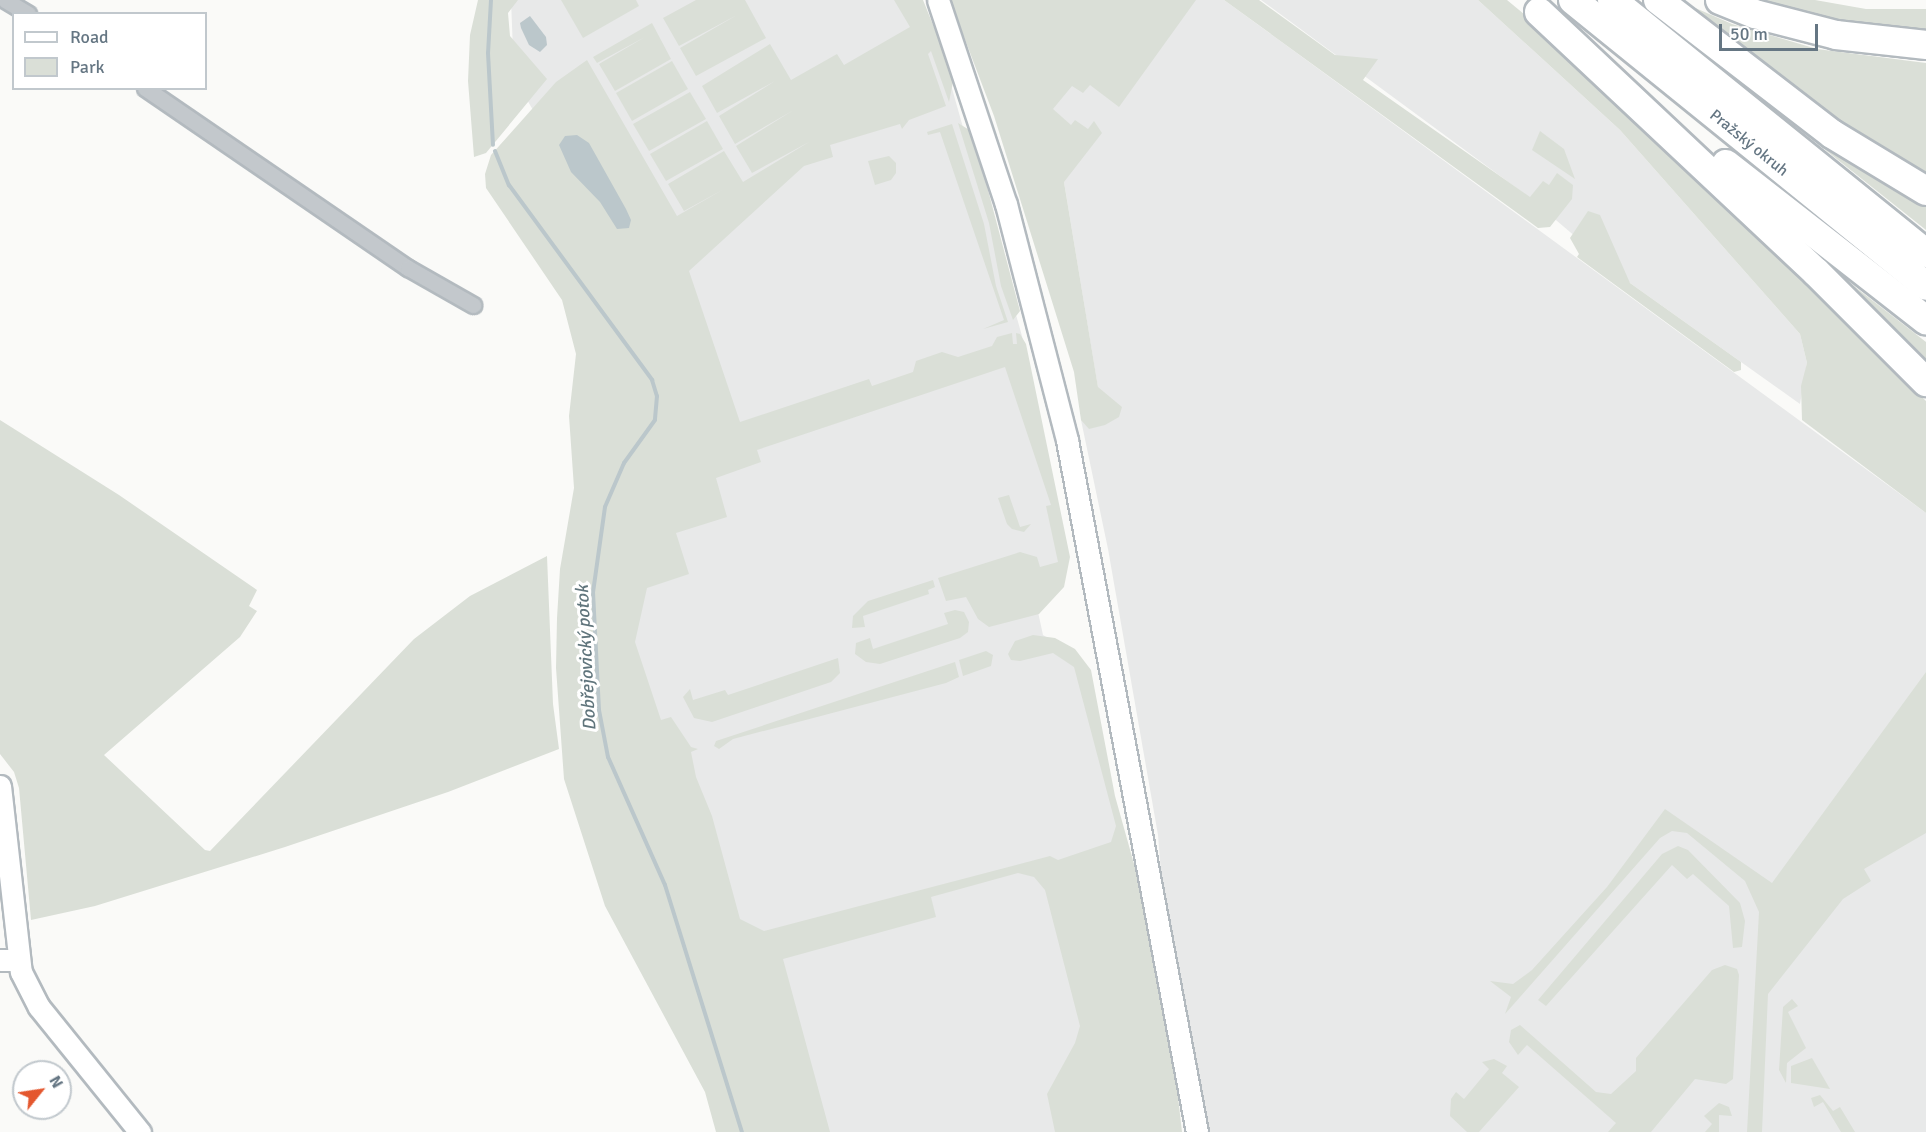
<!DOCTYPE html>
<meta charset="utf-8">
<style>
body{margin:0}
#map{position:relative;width:1926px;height:1132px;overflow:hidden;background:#fafaf8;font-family:Signika,sans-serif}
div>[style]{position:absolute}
.built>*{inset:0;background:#e8e9e9}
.green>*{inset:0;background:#dadfd7}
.water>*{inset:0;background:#bbc7cb}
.stream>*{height:4px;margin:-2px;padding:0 2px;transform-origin:2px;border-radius:2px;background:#bbc7cb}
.roads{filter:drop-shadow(2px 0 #b3babf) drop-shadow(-2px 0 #b3babf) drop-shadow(0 2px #b3babf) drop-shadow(0 -2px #b3babf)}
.street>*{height:15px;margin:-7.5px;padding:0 7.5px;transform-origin:7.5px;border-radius:7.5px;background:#c3c8cc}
.secondary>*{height:21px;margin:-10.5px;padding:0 10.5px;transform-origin:10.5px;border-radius:10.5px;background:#fff}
.highway>*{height:28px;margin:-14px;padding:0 14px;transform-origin:14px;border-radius:14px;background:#fff}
span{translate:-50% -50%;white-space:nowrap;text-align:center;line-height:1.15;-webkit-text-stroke:6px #fff;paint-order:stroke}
.street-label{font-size:16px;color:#657683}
.water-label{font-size:18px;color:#60757c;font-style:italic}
.legend{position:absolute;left:12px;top:12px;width:195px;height:78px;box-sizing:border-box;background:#fff;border:2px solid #c1c8cd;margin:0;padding:8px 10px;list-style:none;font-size:18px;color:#657683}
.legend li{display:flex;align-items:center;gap:12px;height:30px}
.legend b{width:30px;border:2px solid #c1c8cd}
.north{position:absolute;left:12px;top:1060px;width:60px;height:60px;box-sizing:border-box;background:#fff;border:2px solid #c1c8cd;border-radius:50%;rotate:60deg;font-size:16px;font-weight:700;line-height:24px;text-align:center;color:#657683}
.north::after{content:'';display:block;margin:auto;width:21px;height:27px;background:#e4572e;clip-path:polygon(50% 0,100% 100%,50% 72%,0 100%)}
.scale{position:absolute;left:1719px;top:24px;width:99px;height:27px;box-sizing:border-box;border:3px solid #657683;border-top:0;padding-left:8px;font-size:18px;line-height:21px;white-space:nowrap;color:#657683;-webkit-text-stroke:4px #fff;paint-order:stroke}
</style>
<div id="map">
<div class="built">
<div style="clip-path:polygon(511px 0,919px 0,940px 46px,1022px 336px,1065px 565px,1038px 612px,1043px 635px,1082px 660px,1123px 843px,1175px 1132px,781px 1132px,616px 645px,702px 405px,514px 77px)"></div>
<div style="clip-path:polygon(986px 0,1224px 0,1926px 513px,1926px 1132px,1208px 1132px,1164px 911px,1158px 835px,1108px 549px,1081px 420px,1099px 394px,1064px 182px)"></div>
<div style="clip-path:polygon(1261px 0,1478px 0,1620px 130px,1800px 334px,1807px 363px,1800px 404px,1630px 283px,1530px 198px)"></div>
</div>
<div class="green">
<div style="clip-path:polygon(478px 0,518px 0,508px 13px,510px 36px,547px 79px,486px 153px,474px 157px,468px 81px,470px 35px)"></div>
<div style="clip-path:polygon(561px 0,636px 0,639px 6px,583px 38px)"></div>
<div style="clip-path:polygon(696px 0,745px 0,766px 38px,696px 76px,680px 48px,737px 15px,679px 46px,663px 18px)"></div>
<div style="clip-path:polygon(894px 0,923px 0,954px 77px,949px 102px,931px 51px,928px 54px,946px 106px,909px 120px,902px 129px,900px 124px,830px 145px,833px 157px,804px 166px,689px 271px,740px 422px,869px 379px,872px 386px,913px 372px,916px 361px,942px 352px,958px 357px,992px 346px,997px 337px,1012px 333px,1013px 344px,1017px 344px,1016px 333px,1020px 334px,1026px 344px,1070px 557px,1064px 587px,1039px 614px,989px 627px,978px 619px,966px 597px,946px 601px,938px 578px,1020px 552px,1037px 557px,1040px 567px,1058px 562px,1046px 506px,1051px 505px,1005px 367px,757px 450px,761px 462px,716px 478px,727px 517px,676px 533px,689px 574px,647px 588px,635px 642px,661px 720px,671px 717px,691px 747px,698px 749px,691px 752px,696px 777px,712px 816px,740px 919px,764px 931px,1050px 856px,1058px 860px,1111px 842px,1116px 826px,1074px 667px,1053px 653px,1020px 661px,1011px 660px,1008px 654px,1015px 641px,1033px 635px,1055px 638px,1075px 649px,1091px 670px,1115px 796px,1150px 921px,1171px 1035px,1182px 1132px,1055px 1132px,1047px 1094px,1075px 1043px,1080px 1026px,1045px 890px,1034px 877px,1018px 873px,931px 897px,936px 917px,783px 959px,830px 1132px,716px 1132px,705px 1092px,605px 906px,564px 779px,556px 668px,557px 618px,560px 569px,574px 488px,569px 416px,576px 354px,562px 300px,486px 188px,485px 174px,491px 155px,556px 82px,587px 60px,677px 216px,724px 189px,684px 211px,668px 184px,724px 151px,743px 182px,809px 142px,752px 173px,736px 146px,792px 111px,735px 144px,719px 116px,775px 81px,717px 113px,702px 86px,770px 44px,791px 80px,837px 54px,844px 65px,910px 27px)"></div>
<div style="clip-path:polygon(950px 0,1196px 0,1119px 107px,1090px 85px,1083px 93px,1072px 86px,1053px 109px,1071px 125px,1075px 120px,1088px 129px,1094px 121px,1102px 133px,1064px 182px,1098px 387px,1122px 407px,1119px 417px,1105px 425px,1089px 429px,1081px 420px,1074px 372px,1050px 295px,994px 116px)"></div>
<div style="clip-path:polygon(1224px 0,1259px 0,1335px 55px,1378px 59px,1363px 80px,1530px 197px,1543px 181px,1549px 185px,1557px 173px,1573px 185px,1572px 199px,1550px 227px,1538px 228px)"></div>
<div style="clip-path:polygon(1478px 0,1507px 0,1572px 54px,1926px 401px,1926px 513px,1802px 420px,1801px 386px,1807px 363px,1800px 334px,1620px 130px)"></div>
<div style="clip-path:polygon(1738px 0,1815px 0,1866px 9px,1926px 9px,1926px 39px,1880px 34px)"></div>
<div style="clip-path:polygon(1684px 3px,1732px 24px,1817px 49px,1926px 63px,1926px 183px,1875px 154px)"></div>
<div style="clip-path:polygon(652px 23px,671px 59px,615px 91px,599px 64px,645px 37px,597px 63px,593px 57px)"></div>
<div style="clip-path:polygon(672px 61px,688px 89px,632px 121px,616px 93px)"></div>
<div style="clip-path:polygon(1722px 63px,1926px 201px,1926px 230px,1720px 66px)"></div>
<div style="clip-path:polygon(690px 92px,706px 119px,649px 151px,633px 124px)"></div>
<div style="clip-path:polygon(707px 121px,723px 149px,666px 181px,650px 154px)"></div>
<div style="clip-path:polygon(958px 123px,971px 131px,975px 141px,1020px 311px,1013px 320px,1001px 286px,989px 223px)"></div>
<div style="clip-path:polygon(952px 124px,984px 224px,996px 286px,1008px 322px,983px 329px,1004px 320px,940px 132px,928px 135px,927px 132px)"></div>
<div style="clip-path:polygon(1540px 131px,1564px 149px,1575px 179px,1532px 150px)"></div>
<div style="clip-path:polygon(889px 156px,896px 163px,896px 173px,891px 180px,875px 185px,868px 161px)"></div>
<div style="clip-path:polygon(1588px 211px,1600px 215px,1630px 283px,1741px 362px,1741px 370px,1734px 372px,1577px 257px,1579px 254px,1570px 238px)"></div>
<div style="clip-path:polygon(1850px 283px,1926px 342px,1926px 362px,1849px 285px)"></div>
<div style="clip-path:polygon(0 420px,119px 495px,257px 590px,249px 606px,257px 611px,240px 637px,104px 755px,205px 850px,210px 851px,414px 639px,470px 596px,547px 556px,553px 704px,559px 749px,448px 792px,285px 847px,95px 906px,31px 920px,19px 788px,14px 772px,0 754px)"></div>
<div style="clip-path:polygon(1009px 495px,1020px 527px,1031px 524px,1024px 532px,1012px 529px,1007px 524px,998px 498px)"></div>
<div style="clip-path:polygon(933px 580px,935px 587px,928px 590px,929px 594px,863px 616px,865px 627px,852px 628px,853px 616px,868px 601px)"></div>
<div style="clip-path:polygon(955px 610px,964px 612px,969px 622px,968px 632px,960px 638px,880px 664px,866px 662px,855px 654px,856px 643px,870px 638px,873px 649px,948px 624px,944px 613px)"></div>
<div style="clip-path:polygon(986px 651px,993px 655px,991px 666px,963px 676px,959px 660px)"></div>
<div style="clip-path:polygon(838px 658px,840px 673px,831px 682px,712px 722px,694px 718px,683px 697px,690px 689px,693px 700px,725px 690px,728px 695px)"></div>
<div style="clip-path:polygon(955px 662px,959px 677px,946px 683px,733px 739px,719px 749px,714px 746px,716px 741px)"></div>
<div style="clip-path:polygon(1926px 672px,1926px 833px,1864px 869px,1871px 881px,1843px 899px,1768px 994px,1762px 1132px,1747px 1132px,1759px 912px,1745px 881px,1687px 833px,1672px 831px,1660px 838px,1505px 1014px,1511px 997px,1490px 981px,1513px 984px,1532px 970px,1607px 887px,1665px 809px,1772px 883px)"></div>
<div style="clip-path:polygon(1678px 846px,1688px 850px,1740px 903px,1745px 921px,1742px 947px,1733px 948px,1729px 906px,1693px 874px,1687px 879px,1672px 865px,1546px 1006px,1538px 1000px,1662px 854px)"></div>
<div style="clip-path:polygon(1725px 965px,1737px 969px,1739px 975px,1733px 1079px,1726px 1084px,1695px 1079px,1651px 1132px,1608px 1132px,1616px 1123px,1527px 1045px,1518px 1055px,1509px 1042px,1511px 1030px,1520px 1025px,1596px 1092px,1611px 1094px,1636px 1071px,1636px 1058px,1712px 970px)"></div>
<div style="clip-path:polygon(1792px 999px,1798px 1006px,1788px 1012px,1806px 1048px,1787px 1063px,1786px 1083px,1779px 1070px,1783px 1007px)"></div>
<div style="clip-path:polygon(1812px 1058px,1830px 1089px,1791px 1083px,1791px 1066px)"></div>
<div style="clip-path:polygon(1494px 1059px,1507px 1066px,1502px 1073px,1519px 1087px,1479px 1132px,1467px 1132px,1450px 1116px,1451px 1099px,1456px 1092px,1464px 1099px,1489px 1069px,1482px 1062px)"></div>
<div style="clip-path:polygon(1820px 1095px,1833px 1111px,1840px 1107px,1855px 1132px,1841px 1132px,1823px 1102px,1814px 1107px,1811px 1098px)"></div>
<div style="clip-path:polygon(1719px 1103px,1729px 1107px,1732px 1116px,1719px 1115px,1719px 1132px,1705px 1132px,1712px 1124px,1704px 1116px)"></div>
</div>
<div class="water">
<div style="clip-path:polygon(530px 16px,546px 37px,547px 45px,540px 52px,529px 45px,521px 28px,520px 23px)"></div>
<div style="clip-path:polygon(577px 135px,589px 143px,626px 209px,631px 220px,629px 228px,617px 229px,600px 202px,571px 172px,559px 145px,565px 136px)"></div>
</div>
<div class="stream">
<div style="left:491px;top:0;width:53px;rotate:93.2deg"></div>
<div style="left:488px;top:53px;width:92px;rotate:86.9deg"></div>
<div style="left:495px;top:151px;width:37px;rotate:68deg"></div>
<div style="left:509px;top:185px;width:242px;rotate:53.7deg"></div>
<div style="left:652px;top:380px;width:17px;rotate:73deg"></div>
<div style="left:657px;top:396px;width:24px;rotate:95deg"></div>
<div style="left:655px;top:420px;width:53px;rotate:125.8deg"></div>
<div style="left:624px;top:463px;width:48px;rotate:113.4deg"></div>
<div style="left:605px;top:507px;width:86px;rotate:98deg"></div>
<div style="left:593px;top:592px;width:118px;rotate:87.1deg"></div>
<div style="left:599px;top:710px;width:48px;rotate:79.2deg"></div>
<div style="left:608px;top:757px;width:140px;rotate:66deg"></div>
<div style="left:665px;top:885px;width:259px;rotate:72.7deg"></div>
</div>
<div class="roads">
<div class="street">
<div style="left:5px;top:0;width:27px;rotate:31deg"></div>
<div style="left:145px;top:88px;width:319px;rotate:34.4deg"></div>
<div style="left:408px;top:268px;width:75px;rotate:29.6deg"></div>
</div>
<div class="secondary">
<div style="left:938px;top:0;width:215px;rotate:71.6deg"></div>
<div style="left:1006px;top:204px;width:244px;rotate:75.5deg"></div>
<div style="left:1067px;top:440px;width:704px;rotate:79.36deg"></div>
<div style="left:0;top:786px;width:187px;rotate:83.6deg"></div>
<div style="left:21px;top:972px;width:39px;rotate:63deg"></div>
<div style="left:39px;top:1007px;width:161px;rotate:51.1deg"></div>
<div style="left:0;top:960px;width:19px"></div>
</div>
<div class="highway">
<div style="left:1573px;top:0;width:454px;rotate:39deg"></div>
<div style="left:1612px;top:0;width:403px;rotate:38.9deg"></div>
<div style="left:1658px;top:0;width:220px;rotate:37.6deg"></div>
<div style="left:1832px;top:134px;width:110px;rotate:31.2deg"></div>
<div style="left:1720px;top:0;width:38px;rotate:22deg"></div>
<div style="left:1755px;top:14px;width:84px;rotate:14.5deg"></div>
<div style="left:1836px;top:35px;width:91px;rotate:6.3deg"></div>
<div style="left:1539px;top:12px;width:380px;rotate:43.2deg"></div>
<div style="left:1816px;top:272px;width:156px;rotate:45deg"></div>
<div style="left:1726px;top:164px;width:254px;rotate:38deg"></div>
</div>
</div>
<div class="street-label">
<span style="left:1749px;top:143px;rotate:39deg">Pražský okruh</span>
</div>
<div class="water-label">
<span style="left:586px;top:658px;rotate:-93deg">Dobřejovický potok</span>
</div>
<ul class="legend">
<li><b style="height:8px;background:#fff"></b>Road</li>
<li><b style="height:16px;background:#dadfd7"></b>Park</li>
</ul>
<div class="north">N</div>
<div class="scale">50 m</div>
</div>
